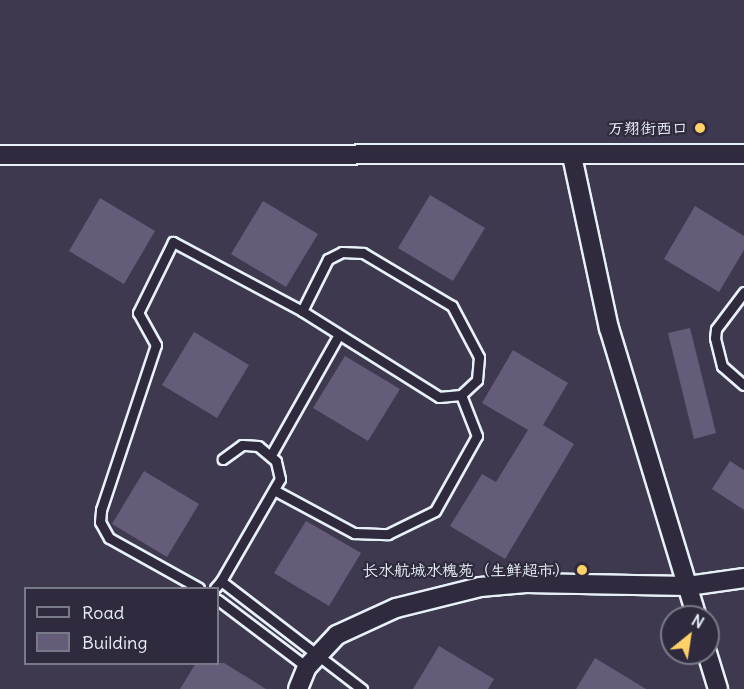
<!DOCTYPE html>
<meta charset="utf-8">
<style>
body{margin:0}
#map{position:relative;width:744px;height:689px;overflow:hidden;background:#3f394f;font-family:Delius,"LXGW WenKai TC",sans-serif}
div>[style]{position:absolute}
.building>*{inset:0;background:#655c79}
.roads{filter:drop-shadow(2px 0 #e8f1f8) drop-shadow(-2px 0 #e8f1f8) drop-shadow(0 2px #e8f1f8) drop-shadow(0 -2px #e8f1f8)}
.service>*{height:9px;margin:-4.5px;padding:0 4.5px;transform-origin:4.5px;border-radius:4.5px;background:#2f2a3d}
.minor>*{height:18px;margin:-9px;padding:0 9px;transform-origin:9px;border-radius:9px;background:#2f2a3d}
.dots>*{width:16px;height:16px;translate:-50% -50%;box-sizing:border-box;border:3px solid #2f2a3d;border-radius:50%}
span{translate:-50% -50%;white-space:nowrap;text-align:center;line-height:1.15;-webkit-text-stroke:4.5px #2f2a3d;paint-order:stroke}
.poi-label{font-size:16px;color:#e8f1f8}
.right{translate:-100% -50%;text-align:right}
.legend{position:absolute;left:24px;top:587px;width:195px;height:78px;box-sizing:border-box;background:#2f2a3d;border:2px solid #797a88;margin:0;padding:8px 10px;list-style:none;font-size:18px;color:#e8f1f8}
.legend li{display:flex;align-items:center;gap:12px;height:30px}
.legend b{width:30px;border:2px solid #797a88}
.north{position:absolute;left:660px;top:605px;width:60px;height:60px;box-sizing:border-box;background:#2f2a3d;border:2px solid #797a88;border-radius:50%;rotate:30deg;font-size:16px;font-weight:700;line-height:24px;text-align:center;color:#e8f1f8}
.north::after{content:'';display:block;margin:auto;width:21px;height:27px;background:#ffd166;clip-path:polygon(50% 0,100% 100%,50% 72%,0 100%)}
</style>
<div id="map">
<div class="building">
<div style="clip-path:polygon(430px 195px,485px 228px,453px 281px,398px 248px)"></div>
<div style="clip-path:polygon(100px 198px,155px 231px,124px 284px,69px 251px)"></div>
<div style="clip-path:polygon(263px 201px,318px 234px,286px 287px,231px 254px)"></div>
<div style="clip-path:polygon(695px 206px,744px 236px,744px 250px,719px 292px,664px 259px)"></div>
<div style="clip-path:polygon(690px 328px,716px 433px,694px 439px,668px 333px)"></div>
<div style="clip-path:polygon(194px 332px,249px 365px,217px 418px,162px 385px)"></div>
<div style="clip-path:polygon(513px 350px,568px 383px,543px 425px,574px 444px,505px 559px,450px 526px,482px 474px,496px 482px,528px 430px,482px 403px)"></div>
<div style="clip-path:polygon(345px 356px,400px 389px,368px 441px,313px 408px)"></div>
<div style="clip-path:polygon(730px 461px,744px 470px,744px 510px,712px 489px)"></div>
<div style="clip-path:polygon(144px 471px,199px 504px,167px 557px,112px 524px)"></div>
<div style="clip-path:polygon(306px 521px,361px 553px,329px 606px,274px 573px)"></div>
<div style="clip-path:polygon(439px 646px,494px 679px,488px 689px,413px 689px)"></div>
<div style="clip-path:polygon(595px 658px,646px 689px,576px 689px)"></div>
<div style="clip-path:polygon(196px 663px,224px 663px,266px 689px,180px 689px)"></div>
</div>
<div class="roads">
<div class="service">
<div style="left:744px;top:292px;width:46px;rotate:127.1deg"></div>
<div style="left:716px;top:329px;width:9px;rotate:96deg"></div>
<div style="left:715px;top:338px;width:29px;rotate:76deg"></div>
<div style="left:722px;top:366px;width:29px;rotate:41deg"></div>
<div style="left:271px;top:455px;width:137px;rotate:-60.6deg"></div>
<div style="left:274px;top:490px;width:91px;rotate:28.3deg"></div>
<div style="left:354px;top:533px;width:34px;rotate:2deg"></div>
<div style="left:388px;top:534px;width:52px;rotate:-26.1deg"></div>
<div style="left:435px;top:511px;width:86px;rotate:-60.8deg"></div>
<div style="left:477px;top:436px;width:44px;rotate:-111.3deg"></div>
<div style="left:221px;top:581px;width:118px;rotate:-60deg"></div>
<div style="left:280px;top:479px;width:18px;rotate:-103deg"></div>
<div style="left:276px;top:461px;width:23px;rotate:-140deg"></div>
<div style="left:258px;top:446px;width:16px;rotate:-176deg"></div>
<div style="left:242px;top:445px;width:24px;rotate:144deg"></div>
<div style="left:199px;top:588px;width:103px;rotate:-150.9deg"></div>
<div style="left:109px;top:538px;width:18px;rotate:-119deg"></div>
<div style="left:100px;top:522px;width:12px;rotate:-85deg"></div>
<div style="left:101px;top:510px;width:174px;rotate:-71.6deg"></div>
<div style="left:156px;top:345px;width:37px;rotate:-119deg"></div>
<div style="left:138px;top:313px;width:79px;rotate:-63.8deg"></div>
<div style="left:173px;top:242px;width:146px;rotate:28.1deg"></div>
<div style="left:302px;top:311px;width:162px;rotate:32.1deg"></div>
<div style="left:439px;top:397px;width:22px;rotate:-5deg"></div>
<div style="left:461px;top:395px;width:22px;rotate:-43deg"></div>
<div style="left:477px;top:380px;width:23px;rotate:-85deg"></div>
<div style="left:479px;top:357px;width:58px;rotate:-117.9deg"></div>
<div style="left:452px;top:306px;width:104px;rotate:-149.2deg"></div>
<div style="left:363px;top:253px;width:21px;rotate:-177deg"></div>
<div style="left:342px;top:252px;width:16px;rotate:153deg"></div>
<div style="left:328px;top:259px;width:58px;rotate:116.6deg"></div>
<div style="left:215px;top:588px;width:9px;rotate:-49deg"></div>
<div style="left:221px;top:581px;width:178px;rotate:37.5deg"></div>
<div style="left:218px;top:600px;width:111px;rotate:37deg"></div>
</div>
<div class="minor">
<div style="left:0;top:155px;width:744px;rotate:-0.08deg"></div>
<div style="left:572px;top:156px;width:176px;rotate:77.9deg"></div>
<div style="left:609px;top:328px;width:302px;rotate:73.1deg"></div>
<div style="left:707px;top:653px;width:38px;rotate:73deg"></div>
<div style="left:298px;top:689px;width:24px;rotate:-68deg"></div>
<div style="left:307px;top:667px;width:44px;rotate:-46.8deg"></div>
<div style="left:337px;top:635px;width:65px;rotate:-24.6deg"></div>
<div style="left:396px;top:608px;width:87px;rotate:-14deg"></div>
<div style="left:480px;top:587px;width:46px;rotate:-5deg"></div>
<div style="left:526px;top:583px;width:162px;rotate:1.1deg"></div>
<div style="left:688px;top:586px;width:57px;rotate:-8.1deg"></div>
</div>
</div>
<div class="dots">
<div style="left:700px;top:128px;background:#ffd166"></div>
<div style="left:582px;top:570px;background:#ffd166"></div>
</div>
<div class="poi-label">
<span class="right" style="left:688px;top:128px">万翔街西口</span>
<span class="right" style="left:570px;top:570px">长水航城水槐苑（生鲜超市）</span>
</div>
<ul class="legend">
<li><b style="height:8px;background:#2f2a3d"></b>Road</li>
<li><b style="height:16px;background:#655c79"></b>Building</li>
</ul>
<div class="north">N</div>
</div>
